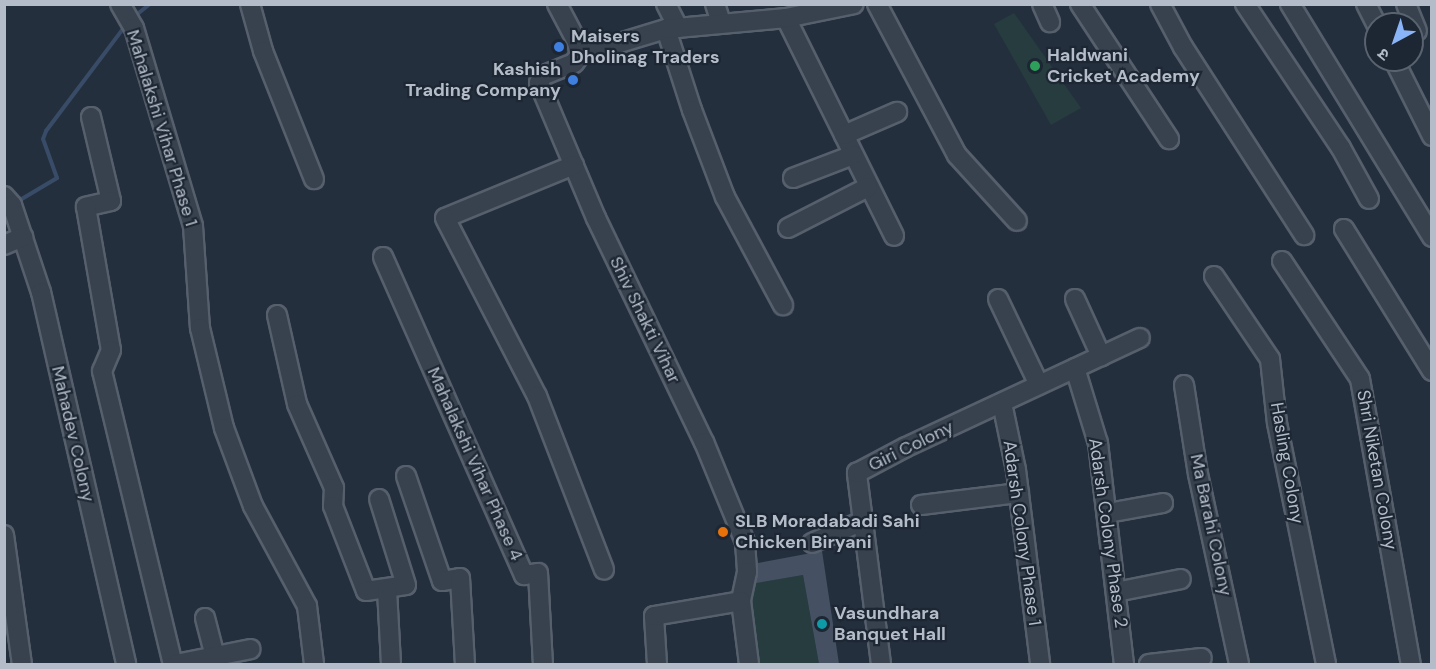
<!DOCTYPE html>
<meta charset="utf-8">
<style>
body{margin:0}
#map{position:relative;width:1436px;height:669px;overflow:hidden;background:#242f3e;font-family:"DM Sans","Noto Sans Devanagari",sans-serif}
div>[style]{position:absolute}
.green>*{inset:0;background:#263c3f}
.stream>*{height:4px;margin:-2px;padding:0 2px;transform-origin:2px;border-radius:2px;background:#394c67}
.building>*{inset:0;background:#455162}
.roads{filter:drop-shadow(2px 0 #565f6c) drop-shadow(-2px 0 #565f6c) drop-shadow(0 2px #565f6c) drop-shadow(0 -2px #565f6c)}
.minor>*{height:18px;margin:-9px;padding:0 9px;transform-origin:9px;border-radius:9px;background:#38414e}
.dots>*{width:16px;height:16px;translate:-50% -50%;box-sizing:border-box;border:3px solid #1d2633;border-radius:50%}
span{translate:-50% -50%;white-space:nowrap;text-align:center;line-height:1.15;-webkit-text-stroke:4.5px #1d2633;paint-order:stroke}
.poi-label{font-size:18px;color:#b4bcc9;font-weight:700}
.left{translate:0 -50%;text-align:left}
.right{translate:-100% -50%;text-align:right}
.street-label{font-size:18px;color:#b4bcc9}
.frame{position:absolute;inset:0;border:6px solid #b4bcc9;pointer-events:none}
.north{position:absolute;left:1364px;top:12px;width:60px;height:60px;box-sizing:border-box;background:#1d2633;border:2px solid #59626f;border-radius:50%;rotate:220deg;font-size:16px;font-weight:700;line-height:24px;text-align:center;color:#b4bcc9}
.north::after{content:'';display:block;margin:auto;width:21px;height:27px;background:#8ab4f8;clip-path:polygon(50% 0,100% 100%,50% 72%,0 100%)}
</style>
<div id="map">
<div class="green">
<div style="clip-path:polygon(1014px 13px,1081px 108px,1051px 125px,994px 24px)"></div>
<div style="clip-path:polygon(803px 575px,819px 664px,758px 664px,749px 599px,752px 583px)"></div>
</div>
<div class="stream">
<div style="left:135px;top:16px;width:19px;rotate:-39deg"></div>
<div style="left:15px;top:203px;width:49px;rotate:-30.8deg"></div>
<div style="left:57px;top:178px;width:41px;rotate:-109.7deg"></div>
<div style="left:43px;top:139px;width:9px;rotate:-69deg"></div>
<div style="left:46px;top:131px;width:131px;rotate:-53deg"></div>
</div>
<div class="building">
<div style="clip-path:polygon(822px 551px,839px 664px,819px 664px,803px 575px,756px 583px,758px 563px)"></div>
</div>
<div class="roads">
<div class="minor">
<div style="left:120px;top:4px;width:28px;rotate:60deg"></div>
<div style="left:134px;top:28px;width:207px;rotate:73.4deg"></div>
<div style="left:193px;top:226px;width:102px;rotate:86.1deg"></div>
<div style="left:200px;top:328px;width:103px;rotate:76.5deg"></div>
<div style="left:224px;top:428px;width:83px;rotate:69.6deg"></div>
<div style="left:253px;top:506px;width:114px;rotate:61.6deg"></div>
<div style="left:307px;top:606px;width:58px;rotate:83.1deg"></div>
<div style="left:250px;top:4px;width:49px;rotate:74.5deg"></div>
<div style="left:263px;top:51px;width:138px;rotate:68.3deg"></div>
<div style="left:557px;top:4px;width:43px;rotate:62.2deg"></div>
<div style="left:577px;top:42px;width:13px;rotate:77deg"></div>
<div style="left:580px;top:55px;width:10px;rotate:127deg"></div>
<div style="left:574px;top:63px;width:35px;rotate:158deg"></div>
<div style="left:542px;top:76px;width:8px;rotate:113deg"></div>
<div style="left:539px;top:83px;width:147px;rotate:67.1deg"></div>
<div style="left:596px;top:218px;width:249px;rotate:64.3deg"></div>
<div style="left:704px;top:442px;width:108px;rotate:67.7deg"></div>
<div style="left:745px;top:542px;width:30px;rotate:86deg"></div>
<div style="left:747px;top:572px;width:30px;rotate:102deg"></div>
<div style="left:741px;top:601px;width:64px;rotate:82.8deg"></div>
<div style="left:666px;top:4px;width:27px;rotate:63deg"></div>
<div style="left:715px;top:4px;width:20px;rotate:72deg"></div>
<div style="left:877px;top:4px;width:171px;rotate:62.1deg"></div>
<div style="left:957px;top:155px;width:89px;rotate:47.7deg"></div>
<div style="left:1042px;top:4px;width:20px;rotate:66deg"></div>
<div style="left:1080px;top:4px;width:162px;rotate:56.6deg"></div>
<div style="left:1160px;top:4px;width:49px;rotate:61.9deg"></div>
<div style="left:1183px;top:47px;width:224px;rotate:57.2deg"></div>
<div style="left:1245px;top:4px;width:173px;rotate:56.3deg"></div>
<div style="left:1341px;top:148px;width:58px;rotate:61.2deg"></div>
<div style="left:1290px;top:4px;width:273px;rotate:58.6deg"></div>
<div style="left:1366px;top:4px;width:22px;rotate:63deg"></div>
<div style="left:1406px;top:4px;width:29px;rotate:68deg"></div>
<div style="left:786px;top:18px;width:243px;rotate:63.6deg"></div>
<div style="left:666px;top:29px;width:85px;rotate:72.2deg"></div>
<div style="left:692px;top:110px;width:93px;rotate:69.2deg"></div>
<div style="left:725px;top:197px;width:123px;rotate:61.8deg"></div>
<div style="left:580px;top:55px;width:90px;rotate:-16.8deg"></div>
<div style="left:666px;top:29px;width:121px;rotate:-5.2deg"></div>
<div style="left:786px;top:18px;width:69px;rotate:-11.6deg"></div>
<div style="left:1394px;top:60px;width:85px;rotate:63.4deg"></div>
<div style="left:91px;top:117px;width:86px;rotate:76.6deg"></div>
<div style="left:111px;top:201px;width:26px;rotate:167deg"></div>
<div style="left:86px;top:207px;width:145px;rotate:80.1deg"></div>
<div style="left:111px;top:350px;width:23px;rotate:113deg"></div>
<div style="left:102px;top:371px;width:301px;rotate:76.4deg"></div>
<div style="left:844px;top:135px;width:58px;rotate:-23.5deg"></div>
<div style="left:574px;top:165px;width:139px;rotate:157.7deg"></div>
<div style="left:445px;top:218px;width:200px;rotate:62.7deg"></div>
<div style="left:537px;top:396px;width:186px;rotate:68.9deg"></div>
<div style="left:793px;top:178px;width:64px;rotate:-21deg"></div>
<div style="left:4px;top:196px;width:12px;rotate:48deg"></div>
<div style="left:12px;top:205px;width:92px;rotate:71.6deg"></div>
<div style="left:41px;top:292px;width:382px;rotate:77.1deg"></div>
<div style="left:788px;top:228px;width:90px;rotate:-27.1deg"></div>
<div style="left:1344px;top:229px;width:167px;rotate:58.2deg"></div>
<div style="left:4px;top:245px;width:21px;rotate:-23deg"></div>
<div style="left:383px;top:257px;width:348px;rotate:66.1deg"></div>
<div style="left:524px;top:575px;width:14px;rotate:-8deg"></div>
<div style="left:538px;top:573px;width:91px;rotate:86.9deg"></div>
<div style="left:1282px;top:261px;width:141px;rotate:56.5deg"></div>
<div style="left:1360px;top:379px;width:290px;rotate:79.9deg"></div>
<div style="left:1214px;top:276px;width:100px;rotate:56deg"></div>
<div style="left:1270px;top:359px;width:64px;rotate:83.8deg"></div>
<div style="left:1277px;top:423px;width:246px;rotate:78.5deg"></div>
<div style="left:998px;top:299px;width:95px;rotate:64.5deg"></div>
<div style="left:1075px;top:299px;width:63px;rotate:65.5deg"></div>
<div style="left:277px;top:315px;width:91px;rotate:77.3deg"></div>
<div style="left:297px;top:404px;width:92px;rotate:66.2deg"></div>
<div style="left:334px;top:488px;width:18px;rotate:93deg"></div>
<div style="left:333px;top:506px;width:91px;rotate:68.8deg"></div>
<div style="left:366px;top:591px;width:40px;rotate:-8.5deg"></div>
<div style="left:406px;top:585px;width:90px;rotate:-107.4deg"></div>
<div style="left:1075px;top:368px;width:78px;rotate:73deg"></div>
<div style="left:1098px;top:443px;width:223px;rotate:83.3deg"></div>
<div style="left:1184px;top:385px;width:90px;rotate:81.1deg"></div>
<div style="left:1198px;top:474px;width:194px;rotate:77.8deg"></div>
<div style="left:1002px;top:403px;width:68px;rotate:78.2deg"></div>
<div style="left:1016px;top:470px;width:195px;rotate:82.9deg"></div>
<div style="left:406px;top:476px;width:111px;rotate:71.1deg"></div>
<div style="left:442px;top:581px;width:18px;rotate:-9deg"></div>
<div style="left:460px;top:578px;width:86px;rotate:86.7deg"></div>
<div style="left:921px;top:505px;width:99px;rotate:-7deg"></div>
<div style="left:1108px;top:513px;width:56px;rotate:-10.3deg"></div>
<div style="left:4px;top:535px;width:130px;rotate:82.1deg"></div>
<div style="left:812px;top:543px;width:56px;rotate:-23.3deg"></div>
<div style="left:387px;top:590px;width:74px;rotate:86.9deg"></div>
<div style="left:1116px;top:592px;width:66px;rotate:-11.3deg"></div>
<div style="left:205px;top:618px;width:48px;rotate:75.4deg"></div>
<div style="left:176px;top:664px;width:76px;rotate:-11.3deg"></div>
<div style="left:657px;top:664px;width:48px;rotate:-93.6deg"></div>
<div style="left:654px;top:616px;width:88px;rotate:-9.8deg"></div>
<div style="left:881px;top:664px;width:193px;rotate:-97.2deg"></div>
<div style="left:857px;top:473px;width:55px;rotate:-28deg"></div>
<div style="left:906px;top:447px;width:258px;rotate:-25deg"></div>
<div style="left:1149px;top:664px;width:53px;rotate:-6.5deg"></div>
</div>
</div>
<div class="dots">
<div style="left:559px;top:47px;background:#3f7fe0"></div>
<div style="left:1035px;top:66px;background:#2e9e5b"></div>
<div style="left:573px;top:80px;background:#3f7fe0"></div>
<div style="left:723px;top:532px;background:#e8710a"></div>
<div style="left:822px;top:624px;background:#0f9aa8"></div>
</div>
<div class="poi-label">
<span class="left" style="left:571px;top:47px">Maisers<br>Dholinag Traders</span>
<span class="left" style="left:1047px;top:66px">Haldwani<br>Cricket Academy</span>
<span class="right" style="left:561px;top:80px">Kashish<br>Trading Company</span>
<span class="left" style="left:735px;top:532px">SLB Moradabadi Sahi<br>Chicken Biryani</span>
<span class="left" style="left:834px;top:624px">Vasundhara<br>Banquet Hall</span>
</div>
<div class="street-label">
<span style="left:162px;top:128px;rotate:73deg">Mahalakshi Vihar Phase 1</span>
<span style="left:645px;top:320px;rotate:64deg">Shiv Shakti Vihar</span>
<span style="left:73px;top:434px;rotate:77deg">Mahadev Colony</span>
<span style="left:911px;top:446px;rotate:-26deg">Giri Colony</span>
<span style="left:1287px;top:463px;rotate:80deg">Hasling Colony</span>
<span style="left:475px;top:464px;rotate:66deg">Mahalakshi Vihar Phase 4</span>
<span style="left:1377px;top:470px;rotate:80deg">Shri Niketan Colony</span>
<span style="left:1211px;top:525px;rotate:78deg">Ma Barahi Colony</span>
<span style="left:1022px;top:533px;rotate:82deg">Adarsh Colony Phase 1</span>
<span style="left:1108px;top:533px;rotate:82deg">Adarsh Colony Phase 2</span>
</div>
<div class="frame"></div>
<div class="north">उ</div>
</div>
